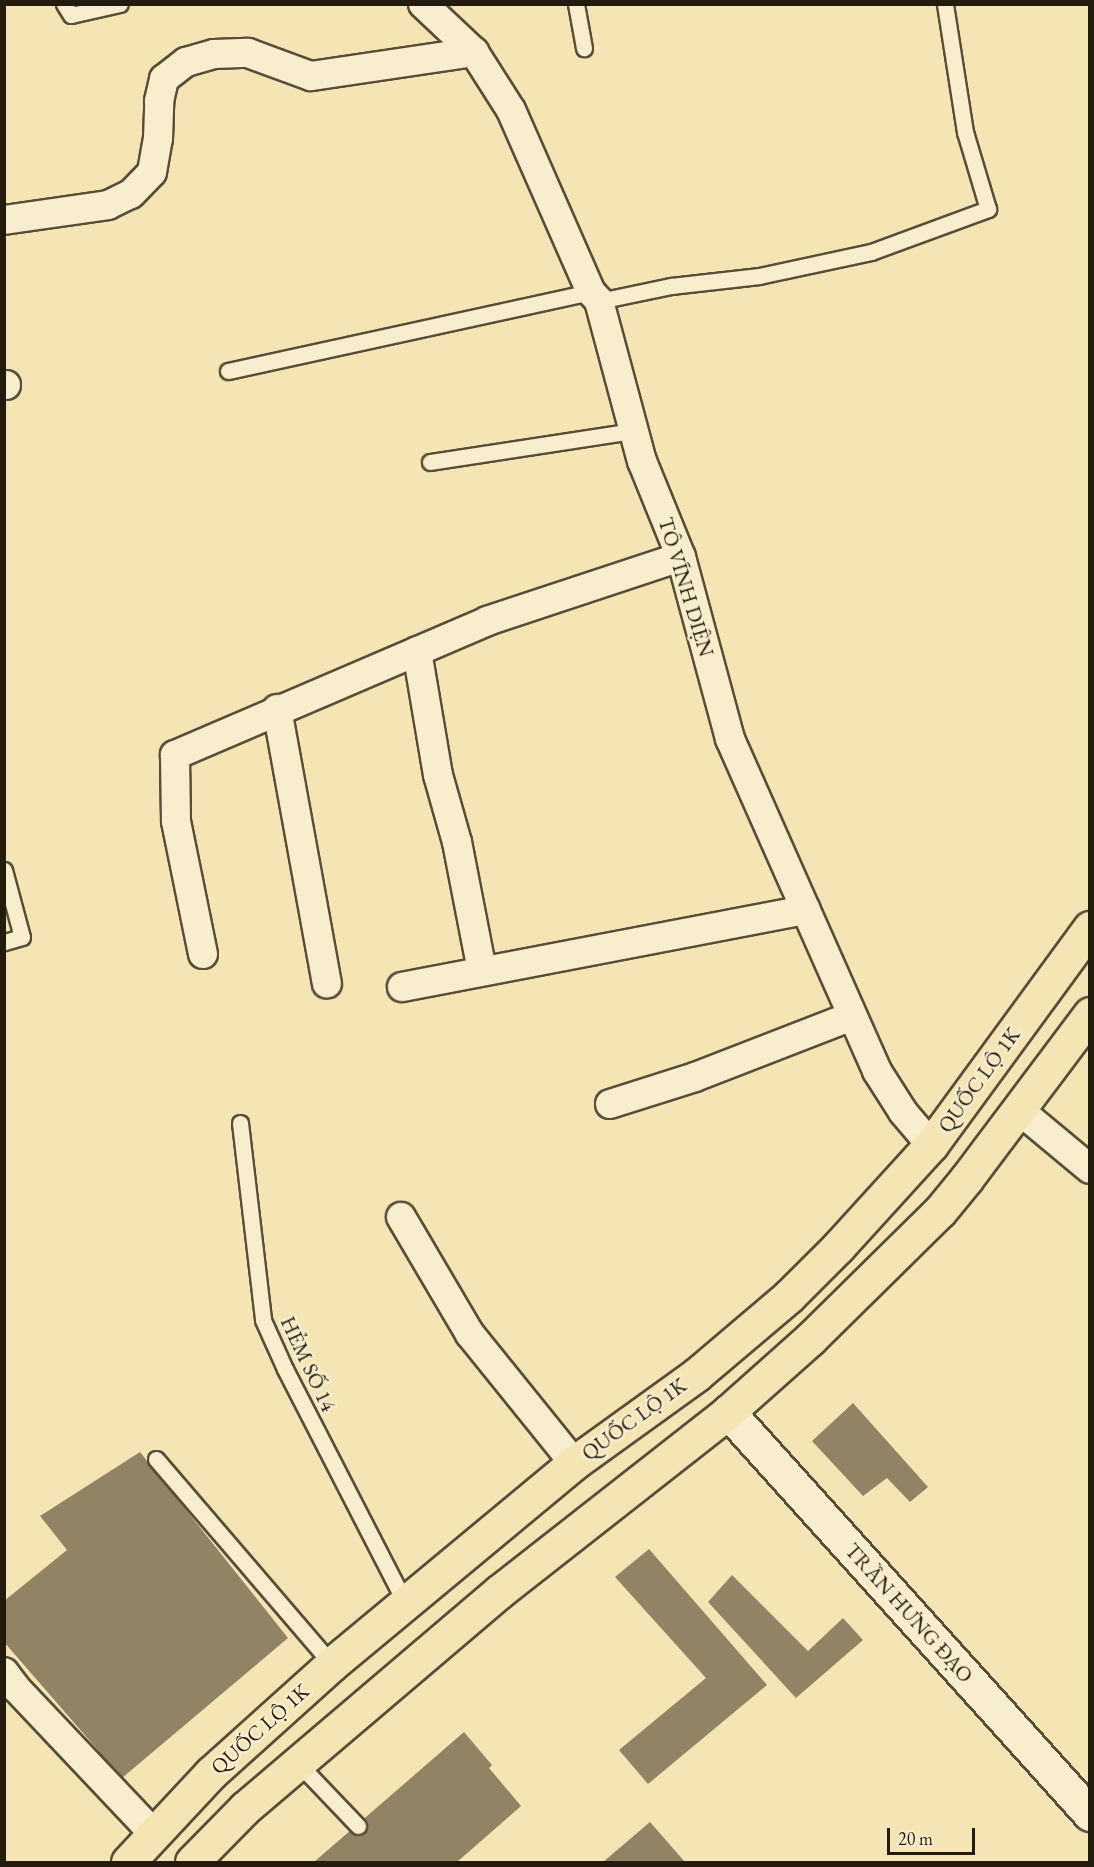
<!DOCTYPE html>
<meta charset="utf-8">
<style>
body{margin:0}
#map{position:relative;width:1094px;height:1867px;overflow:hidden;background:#f5e5b4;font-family:"EB Garamond",serif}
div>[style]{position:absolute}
.building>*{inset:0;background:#918465}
.roads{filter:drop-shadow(2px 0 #584e38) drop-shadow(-2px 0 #584e38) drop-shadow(0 2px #584e38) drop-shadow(0 -2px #584e38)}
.service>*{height:15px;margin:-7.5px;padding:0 7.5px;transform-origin:7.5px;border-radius:7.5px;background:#f8eece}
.minor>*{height:28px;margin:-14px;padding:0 14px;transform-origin:14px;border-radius:14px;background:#f8eece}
.secondary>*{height:33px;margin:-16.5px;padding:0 16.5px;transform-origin:16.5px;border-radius:16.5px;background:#f8eece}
.primary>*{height:33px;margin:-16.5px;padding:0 16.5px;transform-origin:16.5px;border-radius:16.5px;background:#f5e5b4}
span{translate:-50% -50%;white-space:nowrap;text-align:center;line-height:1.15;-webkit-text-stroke:5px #f8eece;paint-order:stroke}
.street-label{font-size:21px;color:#241b0f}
.frame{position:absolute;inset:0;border:6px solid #241b0f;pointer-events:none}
.scale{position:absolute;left:887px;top:1828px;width:88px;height:27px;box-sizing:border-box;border:3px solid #241b0f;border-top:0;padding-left:8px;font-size:18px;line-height:21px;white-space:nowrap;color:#241b0f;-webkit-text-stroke:4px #f8eece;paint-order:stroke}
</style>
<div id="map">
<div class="building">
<div style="clip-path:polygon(853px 1403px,928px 1487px,910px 1502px,887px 1478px,863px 1496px,812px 1441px)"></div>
<div style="clip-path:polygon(140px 1452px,288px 1638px,122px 1778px,4px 1642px,4px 1601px,67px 1550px,40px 1516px)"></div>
<div style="clip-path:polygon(649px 1549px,767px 1685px,648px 1784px,619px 1750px,706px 1678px,615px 1577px)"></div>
<div style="clip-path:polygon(732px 1575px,808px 1651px,843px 1618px,863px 1640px,796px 1698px,708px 1602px)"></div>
<div style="clip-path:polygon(464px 1732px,492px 1765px,489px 1768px,521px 1806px,457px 1862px,314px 1862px)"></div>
<div style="clip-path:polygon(650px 1822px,685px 1862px,603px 1862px)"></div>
</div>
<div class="roads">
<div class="service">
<div style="left:64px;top:4px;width:13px;rotate:58deg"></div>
<div style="left:71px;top:15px;width:50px;rotate:-12.7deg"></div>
<div style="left:576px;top:4px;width:45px;rotate:79.7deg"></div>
<div style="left:599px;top:301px;width:74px;rotate:-11.8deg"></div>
<div style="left:671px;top:286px;width:89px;rotate:-6.5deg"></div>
<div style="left:759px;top:276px;width:115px;rotate:-12.1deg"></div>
<div style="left:871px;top:252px;width:125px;rotate:-20.2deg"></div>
<div style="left:988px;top:209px;width:80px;rotate:-106.6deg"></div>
<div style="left:965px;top:132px;width:130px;rotate:-98.9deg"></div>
<div style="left:228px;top:371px;width:371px;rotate:-12.3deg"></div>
<div style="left:430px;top:462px;width:205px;rotate:-8.7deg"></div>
<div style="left:4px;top:870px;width:69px;rotate:75deg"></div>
<div style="left:22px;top:937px;width:19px;rotate:164deg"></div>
<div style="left:240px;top:1123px;width:198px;rotate:83.3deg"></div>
<div style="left:263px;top:1320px;width:54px;rotate:65.8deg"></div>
<div style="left:285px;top:1369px;width:262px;rotate:62.8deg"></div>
<div style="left:156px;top:1459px;width:270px;rotate:49.4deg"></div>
<div style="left:298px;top:1763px;width:87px;rotate:46.4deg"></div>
</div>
<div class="minor">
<div style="left:423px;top:4px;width:70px;rotate:43.3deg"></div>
<div style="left:474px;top:52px;width:69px;rotate:57.5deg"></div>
<div style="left:511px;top:110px;width:199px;rotate:66.3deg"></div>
<div style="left:591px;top:292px;width:12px;rotate:48deg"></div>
<div style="left:599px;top:301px;width:166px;rotate:75deg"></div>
<div style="left:642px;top:461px;width:104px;rotate:67.9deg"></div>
<div style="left:681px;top:557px;width:188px;rotate:74.9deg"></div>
<div style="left:730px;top:739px;width:363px;rotate:66.1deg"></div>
<div style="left:877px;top:1071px;width:49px;rotate:57.6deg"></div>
<div style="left:903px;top:1112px;width:43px;rotate:49.7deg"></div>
<div style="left:4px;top:220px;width:105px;rotate:-8.2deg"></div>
<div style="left:108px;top:205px;width:25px;rotate:-26deg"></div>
<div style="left:131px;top:194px;width:30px;rotate:-46deg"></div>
<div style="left:152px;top:172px;width:34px;rotate:-80deg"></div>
<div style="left:158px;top:139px;width:38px;rotate:-88deg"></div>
<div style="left:159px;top:101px;width:23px;rotate:-77deg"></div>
<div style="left:164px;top:79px;width:28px;rotate:-38deg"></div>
<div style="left:186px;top:62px;width:29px;rotate:-16deg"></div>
<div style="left:214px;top:54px;width:34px;rotate:-2deg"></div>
<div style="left:248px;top:53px;width:67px;rotate:20.1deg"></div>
<div style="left:311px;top:76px;width:165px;rotate:-8.4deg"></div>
<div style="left:4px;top:385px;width:2px"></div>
<div style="left:417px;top:651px;width:126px;rotate:80.4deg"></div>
<div style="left:438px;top:775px;width:70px;rotate:74.2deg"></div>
<div style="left:457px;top:842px;width:131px;rotate:79deg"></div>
<div style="left:277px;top:709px;width:279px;rotate:79.7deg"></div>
<div style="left:203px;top:954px;width:136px;rotate:-101.5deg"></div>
<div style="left:176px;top:821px;width:66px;rotate:-90.9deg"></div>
<div style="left:175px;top:755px;width:340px;rotate:-23.2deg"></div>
<div style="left:487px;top:621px;width:204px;rotate:-18.3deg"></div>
<div style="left:402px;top:987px;width:411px;rotate:-10.8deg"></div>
<div style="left:610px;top:1104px;width:89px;rotate:-17.6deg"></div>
<div style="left:695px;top:1077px;width:168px;rotate:-21.2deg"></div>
<div style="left:1019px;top:1110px;width:92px;rotate:39.7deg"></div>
<div style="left:401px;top:1217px;width:136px;rotate:59.5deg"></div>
<div style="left:470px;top:1334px;width:166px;rotate:51.1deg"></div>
<div style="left:4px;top:1672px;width:20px;rotate:53deg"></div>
<div style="left:16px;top:1688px;width:199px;rotate:46.6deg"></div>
</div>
<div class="secondary">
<div style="left:728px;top:1412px;width:541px;rotate:48deg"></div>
</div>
<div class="primary">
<div style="left:128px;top:1862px;width:122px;rotate:-47deg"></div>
<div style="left:211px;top:1773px;width:163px;rotate:-42deg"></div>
<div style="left:332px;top:1664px;width:315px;rotate:-39.7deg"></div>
<div style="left:574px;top:1463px;width:150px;rotate:-35.8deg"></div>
<div style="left:696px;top:1375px;width:122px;rotate:-40.3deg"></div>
<div style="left:789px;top:1296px;width:71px;rotate:-45deg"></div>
<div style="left:839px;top:1246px;width:137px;rotate:-47.7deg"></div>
<div style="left:931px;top:1145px;width:269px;rotate:-53.8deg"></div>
<div style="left:192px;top:1862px;width:76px;rotate:-45.5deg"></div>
<div style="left:245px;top:1808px;width:335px;rotate:-40.4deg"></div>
<div style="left:500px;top:1591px;width:290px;rotate:-38.1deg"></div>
<div style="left:728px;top:1412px;width:110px;rotate:-41.7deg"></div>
<div style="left:810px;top:1339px;width:182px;rotate:-44.6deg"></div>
<div style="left:940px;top:1211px;width:43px;rotate:-50.7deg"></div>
<div style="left:967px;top:1178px;width:205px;rotate:-53.1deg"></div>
</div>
</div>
<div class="street-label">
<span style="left:686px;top:587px;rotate:73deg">TÔ VĨNH DIỆN</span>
<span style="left:979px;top:1080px;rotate:-54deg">QUỐC LỘ 1K</span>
<span style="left:308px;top:1364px;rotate:65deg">HẺM SỐ 14</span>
<span style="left:634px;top:1419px;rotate:-36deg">QUỐC LỘ 1K</span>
<span style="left:909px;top:1613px;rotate:48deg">TRẦN HƯNG ĐẠO</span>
<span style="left:260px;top:1729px;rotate:-42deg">QUỐC LỘ 1K</span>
</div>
<div class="frame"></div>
<div class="scale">20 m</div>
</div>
